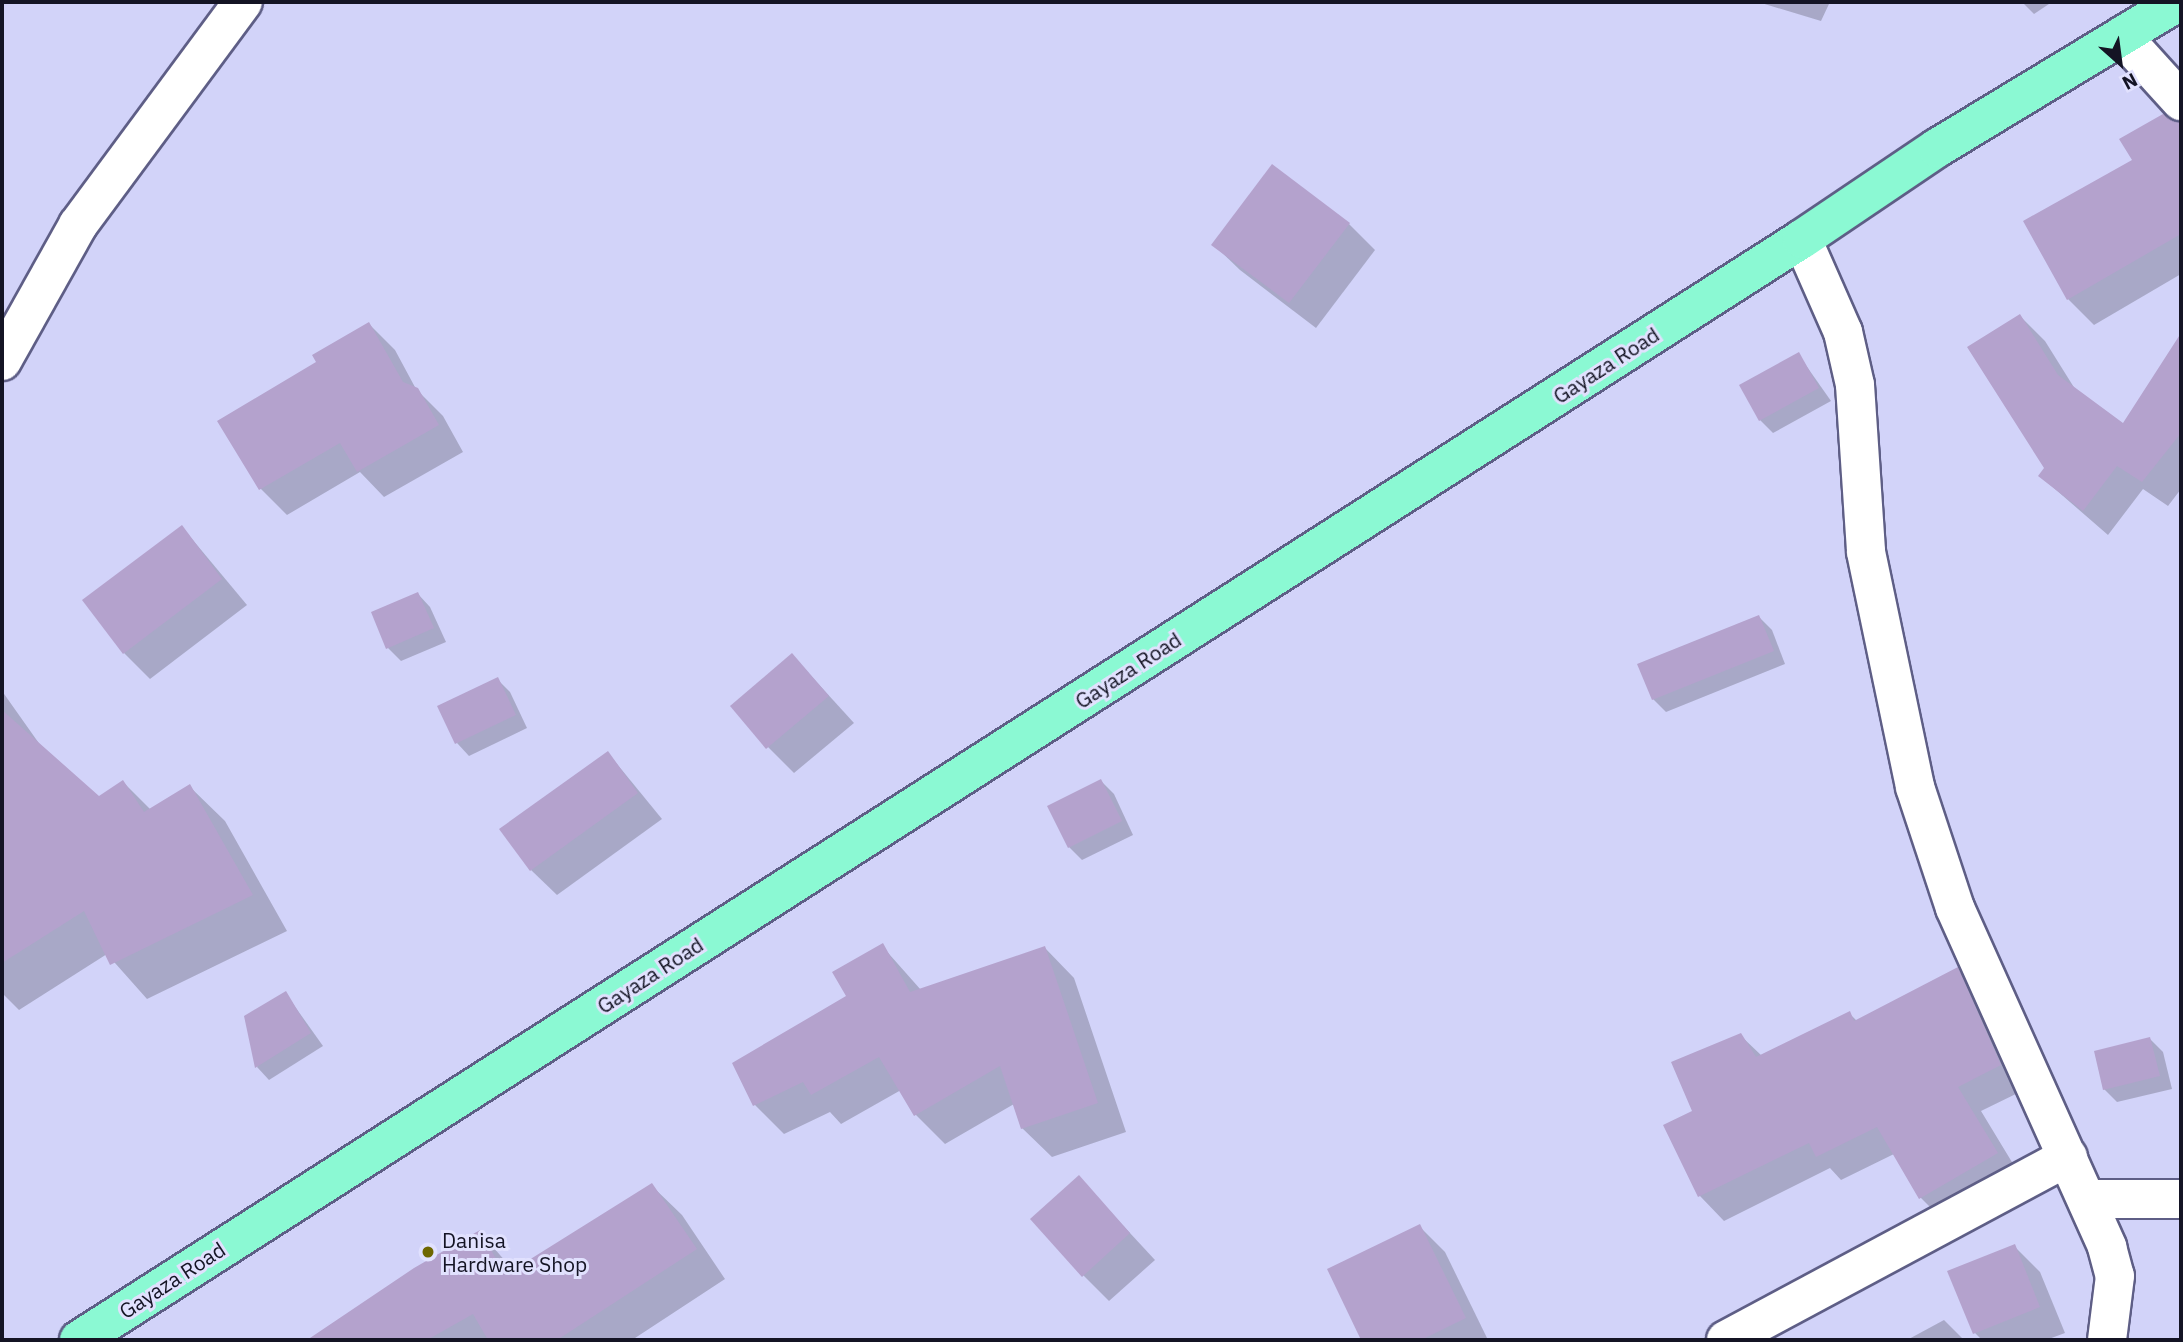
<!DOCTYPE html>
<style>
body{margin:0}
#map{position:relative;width:2183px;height:1342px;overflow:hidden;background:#d2d3f9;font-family:"IBM Plex Sans",sans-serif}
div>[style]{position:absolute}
.shadow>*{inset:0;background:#0003}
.building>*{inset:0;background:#b4a2cd}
.roads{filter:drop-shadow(2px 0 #5e5e86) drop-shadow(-2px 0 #5e5e86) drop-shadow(0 2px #5e5e86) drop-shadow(0 -2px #5e5e86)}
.minor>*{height:38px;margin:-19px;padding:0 19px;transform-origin:19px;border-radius:19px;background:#fff}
.major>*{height:38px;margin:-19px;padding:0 19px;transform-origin:19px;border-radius:19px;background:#8bf9d3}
.dots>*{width:19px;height:19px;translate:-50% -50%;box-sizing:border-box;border:4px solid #e1e1fe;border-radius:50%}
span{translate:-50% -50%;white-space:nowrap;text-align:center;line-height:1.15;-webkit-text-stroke:6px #e1e1fe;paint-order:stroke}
.street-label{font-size:21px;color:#141424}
.poi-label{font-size:21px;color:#141424}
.left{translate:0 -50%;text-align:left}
.frame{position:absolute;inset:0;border:4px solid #141424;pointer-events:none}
.north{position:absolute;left:2085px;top:28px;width:70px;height:70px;-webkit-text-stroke:5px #e1e1fe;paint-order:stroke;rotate:152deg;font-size:19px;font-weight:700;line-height:28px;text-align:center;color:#141424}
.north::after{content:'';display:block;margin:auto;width:24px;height:32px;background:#141424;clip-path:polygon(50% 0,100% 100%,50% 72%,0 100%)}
</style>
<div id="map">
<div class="shadow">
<div style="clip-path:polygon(1758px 2px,1859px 2px,1829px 4px,1821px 21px)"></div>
<div style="clip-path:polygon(2022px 2px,2052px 2px,2034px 14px)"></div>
<div style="clip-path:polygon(2173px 123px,2181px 124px,2181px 274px,2094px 325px,2068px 299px,2134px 161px)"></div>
<div style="clip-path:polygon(1273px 167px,1349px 224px,1375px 250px,1316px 328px,1240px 270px,1214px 245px)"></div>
<div style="clip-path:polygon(2020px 316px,2045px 341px,2075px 389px,2123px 425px,2164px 363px,2181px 374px,2181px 489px,2168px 506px,2143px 489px,2108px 535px,2040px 476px,2046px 468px)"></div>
<div style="clip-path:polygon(369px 324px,395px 350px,416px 389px,443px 416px,463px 452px,384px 497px,360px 472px,287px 515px,261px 489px,220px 421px,318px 363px)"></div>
<div style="clip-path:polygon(1798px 354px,1831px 401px,1773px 433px,1760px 420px)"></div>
<div style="clip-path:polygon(182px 527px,247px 605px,150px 679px,124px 653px)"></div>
<div style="clip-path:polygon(418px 594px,430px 607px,446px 642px,401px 661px,388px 648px)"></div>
<div style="clip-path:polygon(1759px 617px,1772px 630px,1785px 664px,1666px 712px,1653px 699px)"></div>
<div style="clip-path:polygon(792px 655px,854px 723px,794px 773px,768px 747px)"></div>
<div style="clip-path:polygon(497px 679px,510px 692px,527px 728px,469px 756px,457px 743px)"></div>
<div style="clip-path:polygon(2px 691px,43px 749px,99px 798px,123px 782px,151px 810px,189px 786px,225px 821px,287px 931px,147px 999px,107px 954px,19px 1010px,2px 993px)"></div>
<div style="clip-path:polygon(608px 753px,662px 819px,557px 895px,531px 870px)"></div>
<div style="clip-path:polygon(1101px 781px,1114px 794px,1133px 835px,1082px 860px,1069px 847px)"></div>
<div style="clip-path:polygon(882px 946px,921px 990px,1045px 948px,1074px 978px,1126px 1132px,1052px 1157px,1022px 1128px,1014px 1104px,945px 1144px,916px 1115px,901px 1090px,841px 1124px,830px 1112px,784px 1134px,755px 1105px,734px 1063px,848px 997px)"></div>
<div style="clip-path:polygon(1957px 969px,1981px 994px,2024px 1090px,1981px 1111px,2021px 1177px,1945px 1222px,1921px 1198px,1894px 1154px,1841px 1180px,1830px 1168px,1724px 1221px,1700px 1196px,1665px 1126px,1694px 1112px,1740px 1035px,1762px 1056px,1849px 1013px,1857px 1021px)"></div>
<div style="clip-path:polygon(286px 994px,323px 1046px,269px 1080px,257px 1067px)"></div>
<div style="clip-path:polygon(2150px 1039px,2163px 1052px,2172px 1089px,2117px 1102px,2104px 1089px)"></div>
<div style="clip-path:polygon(1079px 1178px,1155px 1260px,1109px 1301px,1083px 1275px)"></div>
<div style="clip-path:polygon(652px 1186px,682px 1215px,725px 1279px,632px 1340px,322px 1340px,318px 1335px,480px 1232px,514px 1271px)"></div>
<div style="clip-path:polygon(1419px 1226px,1445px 1252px,1488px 1340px,1363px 1340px,1329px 1269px)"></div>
<div style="clip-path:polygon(2014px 1246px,2040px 1272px,2065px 1333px,2046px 1340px,1982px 1340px,1975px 1333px)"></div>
<div style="clip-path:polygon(1944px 1320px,1964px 1340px,1907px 1340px)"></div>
</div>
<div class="building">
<div style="clip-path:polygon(2163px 114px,2181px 122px,2181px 234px,2067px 300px,2023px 221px,2132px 160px,2119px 139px)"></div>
<div style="clip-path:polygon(1272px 164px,1350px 223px,1289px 303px,1211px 245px)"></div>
<div style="clip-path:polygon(2020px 314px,2058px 375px,2123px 423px,2181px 333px,2181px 433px,2142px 482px,2117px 466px,2083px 511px,2038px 476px,2044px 468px,1967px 347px)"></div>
<div style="clip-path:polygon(369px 322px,403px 382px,418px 388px,439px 425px,357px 472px,340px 443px,259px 490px,217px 421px,316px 362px,312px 355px)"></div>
<div style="clip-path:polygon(1799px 352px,1819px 388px,1759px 421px,1739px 385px)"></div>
<div style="clip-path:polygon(182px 525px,222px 579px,123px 654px,82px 600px)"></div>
<div style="clip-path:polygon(418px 592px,434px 628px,386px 649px,371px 612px)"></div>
<div style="clip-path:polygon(1759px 615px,1774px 651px,1652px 700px,1637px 664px)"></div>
<div style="clip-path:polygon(792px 653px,829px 696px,766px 749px,730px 706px)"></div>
<div style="clip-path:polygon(498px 677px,516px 715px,455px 744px,437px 706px)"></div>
<div style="clip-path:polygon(2px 710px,99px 796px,123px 780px,144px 812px,190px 784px,253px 895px,110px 965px,84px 911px,2px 963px)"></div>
<div style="clip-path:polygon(608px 751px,638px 793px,530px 871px,499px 829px)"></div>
<div style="clip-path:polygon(1101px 779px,1122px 821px,1068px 848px,1047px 806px)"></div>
<div style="clip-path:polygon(883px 943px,910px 992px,1045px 946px,1098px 1103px,1021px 1129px,1000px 1066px,914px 1116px,879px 1057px,811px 1095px,803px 1082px,753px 1106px,732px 1063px,846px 996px,832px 972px)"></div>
<div style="clip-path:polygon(1958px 967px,2001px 1065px,1958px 1087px,1998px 1153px,1919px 1199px,1877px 1127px,1816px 1157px,1809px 1143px,1698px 1197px,1663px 1125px,1692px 1111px,1671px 1062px,1741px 1033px,1756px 1057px,1850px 1011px,1854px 1021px)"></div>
<div style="clip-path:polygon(286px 991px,311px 1033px,255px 1068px,244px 1016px)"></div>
<div style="clip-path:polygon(2150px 1037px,2160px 1076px,2103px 1090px,2094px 1051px)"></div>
<div style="clip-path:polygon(1079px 1175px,1130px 1233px,1082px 1277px,1030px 1219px)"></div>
<div style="clip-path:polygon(652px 1183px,697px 1249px,557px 1340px,488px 1340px,473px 1314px,427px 1340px,307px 1340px,414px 1268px,480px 1230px,505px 1275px)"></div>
<div style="clip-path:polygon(1420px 1224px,1466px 1318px,1421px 1340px,1361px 1340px,1327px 1269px)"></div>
<div style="clip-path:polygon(2015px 1244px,2040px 1307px,1973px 1334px,1947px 1271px)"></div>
</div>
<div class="roads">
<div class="minor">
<div style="left:2122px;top:36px;width:88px;rotate:47.8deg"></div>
<div style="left:1802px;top:239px;width:102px;rotate:66.2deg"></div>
<div style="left:1843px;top:332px;width:54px;rotate:77.2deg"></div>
<div style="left:1855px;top:385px;width:167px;rotate:86.2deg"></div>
<div style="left:1866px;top:552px;width:240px;rotate:78.2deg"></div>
<div style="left:1915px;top:787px;width:127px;rotate:71.7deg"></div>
<div style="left:1955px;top:908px;width:372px;rotate:65.8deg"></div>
<div style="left:2107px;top:1247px;width:30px;rotate:75deg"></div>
<div style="left:2115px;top:1276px;width:64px;rotate:97.1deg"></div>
<div style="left:2px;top:361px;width:156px;rotate:-60.8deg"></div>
<div style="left:78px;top:225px;width:277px;rotate:-53.5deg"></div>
<div style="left:2089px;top:1199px;width:92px"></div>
<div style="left:1726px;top:1340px;width:388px;rotate:-28.2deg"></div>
</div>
<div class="major">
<div style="left:79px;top:1340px;width:2045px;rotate:-32.58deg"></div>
<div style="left:1802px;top:239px;width:163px;rotate:-34deg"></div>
<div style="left:1937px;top:148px;width:282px;rotate:-31.2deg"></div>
</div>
</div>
<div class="dots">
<div style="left:428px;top:1252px;background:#6f6700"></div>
</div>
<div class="street-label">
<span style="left:1606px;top:365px;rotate:-33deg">Gayaza Road</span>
<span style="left:1128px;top:670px;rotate:-33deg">Gayaza Road</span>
<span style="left:650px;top:975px;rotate:-33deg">Gayaza Road</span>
<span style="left:172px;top:1280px;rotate:-33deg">Gayaza Road</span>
</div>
<div class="poi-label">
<span class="left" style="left:442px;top:1252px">Danisa<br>Hardware Shop</span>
</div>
<div class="frame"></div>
<div class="north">N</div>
</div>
